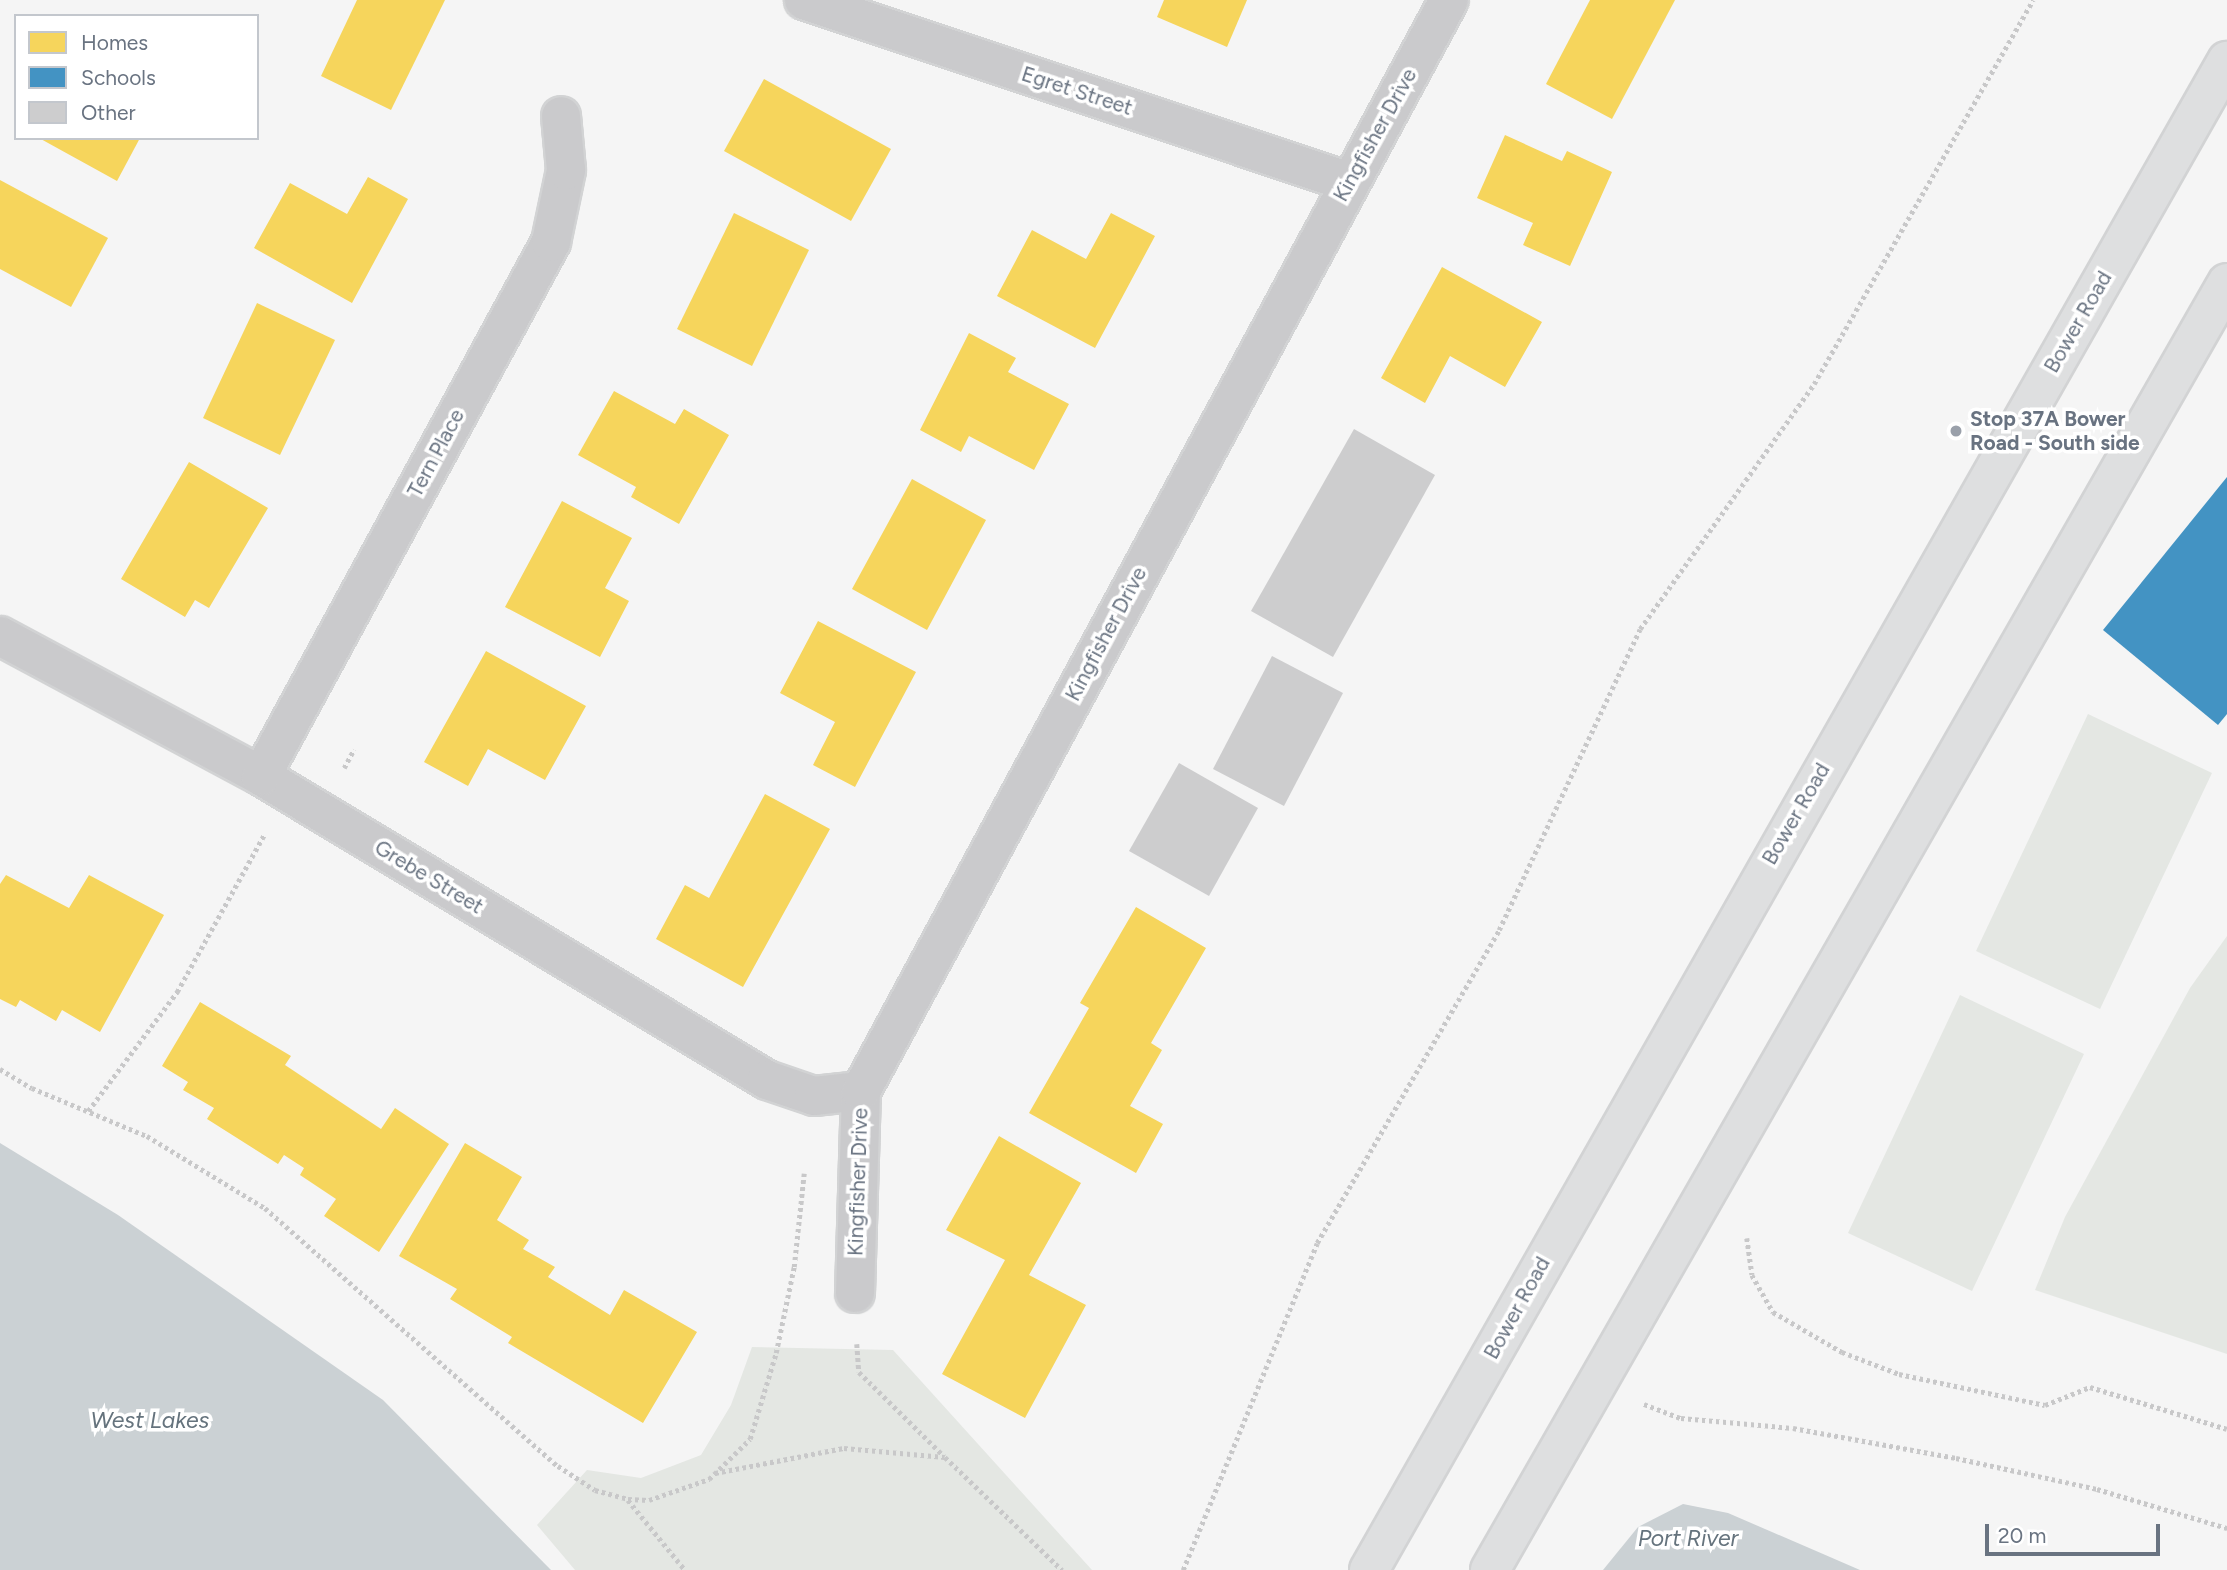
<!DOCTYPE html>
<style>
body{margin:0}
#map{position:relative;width:2227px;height:1570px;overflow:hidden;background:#f5f5f5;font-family:Figtree,sans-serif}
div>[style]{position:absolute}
.green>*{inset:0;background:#e4e7e3}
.water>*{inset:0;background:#cbd1d4}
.homes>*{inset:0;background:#f6d55c}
.schools>*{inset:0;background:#4393c3}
.building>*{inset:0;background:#cdcdce}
.path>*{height:4.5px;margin-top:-2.25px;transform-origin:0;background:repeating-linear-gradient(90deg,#c8c8c9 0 3.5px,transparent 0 7px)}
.roads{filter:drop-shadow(2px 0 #d2d3d4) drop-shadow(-2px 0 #d2d3d4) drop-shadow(0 2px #d2d3d4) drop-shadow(0 -2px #d2d3d4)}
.minor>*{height:38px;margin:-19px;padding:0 19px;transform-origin:19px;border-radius:19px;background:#cacacc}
.major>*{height:38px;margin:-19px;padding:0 19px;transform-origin:19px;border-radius:19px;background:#dedfe0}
.dots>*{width:19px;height:19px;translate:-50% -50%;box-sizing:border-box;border:4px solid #fff;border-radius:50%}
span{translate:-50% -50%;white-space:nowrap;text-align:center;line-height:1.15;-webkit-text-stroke:7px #fff;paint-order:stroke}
.street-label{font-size:21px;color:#697381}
.poi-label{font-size:21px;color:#697381;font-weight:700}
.left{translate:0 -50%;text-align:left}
.water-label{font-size:23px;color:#65737d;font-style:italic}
.legend{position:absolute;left:14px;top:14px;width:245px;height:126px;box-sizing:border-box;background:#fff;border:2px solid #c3c7cd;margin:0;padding:9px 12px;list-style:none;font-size:21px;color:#697381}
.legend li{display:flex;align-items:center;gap:14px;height:35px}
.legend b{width:35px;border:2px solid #c3c7cd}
.scale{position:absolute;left:1985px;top:1524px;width:175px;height:32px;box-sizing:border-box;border:4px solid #697381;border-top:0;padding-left:9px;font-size:21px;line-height:24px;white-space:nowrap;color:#697381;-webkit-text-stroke:5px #fff;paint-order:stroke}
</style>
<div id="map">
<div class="green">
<div style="clip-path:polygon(2088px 714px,2212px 773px,2100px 1009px,1976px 951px)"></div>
<div style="clip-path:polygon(2227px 936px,2227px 1354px,2035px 1290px,2065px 1217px,2190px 988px)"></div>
<div style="clip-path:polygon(1960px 995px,2084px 1054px,1972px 1291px,1848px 1233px)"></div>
<div style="clip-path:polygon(752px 1347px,893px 1350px,1092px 1570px,575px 1570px,537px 1525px,587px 1470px,641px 1478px,701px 1455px,731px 1405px)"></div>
</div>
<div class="water">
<div style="clip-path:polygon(0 1143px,118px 1215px,383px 1400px,551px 1570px,0 1570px)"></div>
<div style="clip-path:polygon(1683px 1504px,1728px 1513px,1860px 1570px,1603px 1570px,1638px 1527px)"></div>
</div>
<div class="homes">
<div style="clip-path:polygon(357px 0,445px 0,391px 110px,321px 76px)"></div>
<div style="clip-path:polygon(1164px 0,1247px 0,1227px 47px,1157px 17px)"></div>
<div style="clip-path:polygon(1590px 0,1675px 0,1612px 119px,1546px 84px)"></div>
<div style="clip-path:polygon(764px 79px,891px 149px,851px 221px,724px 151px)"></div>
<div style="clip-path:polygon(1505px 135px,1562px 161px,1567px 151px,1612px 172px,1570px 266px,1523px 245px,1533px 223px,1477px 198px)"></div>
<div style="clip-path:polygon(39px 138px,140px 138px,117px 181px)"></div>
<div style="clip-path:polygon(368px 177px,408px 199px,352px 303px,254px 248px,290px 183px,347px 214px)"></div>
<div style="clip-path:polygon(0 180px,108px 238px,71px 307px,0 269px)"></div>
<div style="clip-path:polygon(734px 213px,809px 250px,752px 366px,677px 329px)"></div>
<div style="clip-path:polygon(1111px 213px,1155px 236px,1095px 348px,997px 296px,1032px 230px,1086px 259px)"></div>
<div style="clip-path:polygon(1442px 267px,1542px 322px,1505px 387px,1450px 356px,1425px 403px,1381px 378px)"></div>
<div style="clip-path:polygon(257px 303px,335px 340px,280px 455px,203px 418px)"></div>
<div style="clip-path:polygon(969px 333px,1016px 358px,1008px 372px,1069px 404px,1034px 470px,969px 436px,961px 452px,920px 430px)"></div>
<div style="clip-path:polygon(614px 391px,675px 424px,684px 409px,729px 435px,679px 524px,631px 497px,636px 487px,578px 455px)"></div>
<div style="clip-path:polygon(189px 462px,268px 508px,209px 608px,195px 600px,185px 617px,121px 579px)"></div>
<div style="clip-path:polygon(912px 479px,986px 520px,927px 630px,852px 589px)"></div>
<div style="clip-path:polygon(562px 501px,632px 538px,605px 588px,629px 601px,600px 657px,505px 607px)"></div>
<div style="clip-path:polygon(818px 621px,916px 672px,855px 787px,813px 765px,835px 722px,780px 693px)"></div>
<div style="clip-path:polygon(486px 651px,586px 706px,545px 780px,488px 749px,468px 786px,424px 762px)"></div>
<div style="clip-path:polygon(765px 794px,830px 829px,743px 987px,656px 939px,685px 885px,709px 898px)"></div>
<div style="clip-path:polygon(6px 875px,69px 908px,89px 875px,164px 915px,100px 1032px,62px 1010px,56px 1021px,20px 1000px,16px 1007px,0 999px,0 884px)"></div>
<div style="clip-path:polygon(1136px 907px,1206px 948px,1151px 1043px,1162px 1050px,1130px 1106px,1163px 1124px,1136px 1173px,1029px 1113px,1089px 1008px,1080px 1003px)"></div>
<div style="clip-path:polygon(200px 1002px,291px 1056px,285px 1065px,381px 1129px,395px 1108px,449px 1144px,379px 1252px,324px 1216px,336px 1199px,300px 1175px,304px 1168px,284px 1155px,278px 1164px,207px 1119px,214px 1108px,183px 1090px,188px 1082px,162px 1066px)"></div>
<div style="clip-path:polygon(999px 1136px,1081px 1183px,1029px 1275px,1086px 1305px,1025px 1418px,942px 1374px,1005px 1260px,946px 1230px)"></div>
<div style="clip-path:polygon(465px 1143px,522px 1177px,497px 1220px,529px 1240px,523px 1249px,555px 1267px,548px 1277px,610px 1315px,624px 1290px,697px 1332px,643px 1423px,508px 1343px,512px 1337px,450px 1299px,457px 1289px,399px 1256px)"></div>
</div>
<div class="schools">
<div style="clip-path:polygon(2227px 477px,2227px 714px,2218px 725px,2103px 630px)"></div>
</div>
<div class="building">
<div style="clip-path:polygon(1354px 429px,1435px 475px,1333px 657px,1251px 611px)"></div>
<div style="clip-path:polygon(1272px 656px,1343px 693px,1284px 806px,1213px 769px)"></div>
<div style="clip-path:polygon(1179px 763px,1258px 808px,1209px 896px,1129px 851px)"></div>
</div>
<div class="path">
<div style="left:344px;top:768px;width:21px;rotate:-62deg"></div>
<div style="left:0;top:1069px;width:37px;rotate:31deg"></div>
<div style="left:32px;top:1088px;width:125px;rotate:22.7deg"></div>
<div style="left:147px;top:1136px;width:138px;rotate:31.4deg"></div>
<div style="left:265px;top:1208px;width:390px;rotate:41.4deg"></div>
<div style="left:558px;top:1466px;width:44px;rotate:33deg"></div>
<div style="left:595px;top:1490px;width:34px;rotate:15deg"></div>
<div style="left:628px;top:1499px;width:21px;rotate:3deg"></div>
<div style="left:649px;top:1500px;width:64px;rotate:-19.3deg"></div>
<div style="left:709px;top:1479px;width:57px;rotate:-44.3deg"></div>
<div style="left:750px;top:1439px;width:90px;rotate:-73.2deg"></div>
<div style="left:776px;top:1353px;width:88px;rotate:-78.2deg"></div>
<div style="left:794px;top:1267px;width:94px;rotate:-83.9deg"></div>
<div style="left:88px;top:1111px;width:149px;rotate:-53.2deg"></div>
<div style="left:177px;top:992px;width:179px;rotate:-61deg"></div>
<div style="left:1747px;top:1238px;width:37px;rotate:82deg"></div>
<div style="left:1752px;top:1275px;width:43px;rotate:60.4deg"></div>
<div style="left:1773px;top:1312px;width:80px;rotate:30.1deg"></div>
<div style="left:1842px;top:1352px;width:61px;rotate:21.1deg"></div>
<div style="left:1899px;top:1374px;width:149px;rotate:12deg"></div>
<div style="left:2045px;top:1405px;width:48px;rotate:-21.8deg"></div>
<div style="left:2090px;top:1387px;width:143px;rotate:17deg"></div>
<div style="left:857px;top:1344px;width:28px;rotate:86deg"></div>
<div style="left:859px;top:1372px;width:120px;rotate:44.7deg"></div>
<div style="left:1644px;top:1404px;width:40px;rotate:21deg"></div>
<div style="left:1681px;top:1418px;width:112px;rotate:5.1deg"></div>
<div style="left:1793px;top:1428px;width:166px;rotate:10.4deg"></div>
<div style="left:1956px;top:1458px;width:144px;rotate:12.4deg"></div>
<div style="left:2097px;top:1489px;width:136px;rotate:16.7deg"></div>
<div style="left:715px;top:1473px;width:131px;rotate:-11deg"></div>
<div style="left:844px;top:1448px;width:101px;rotate:5.1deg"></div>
<div style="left:945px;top:1457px;width:163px;rotate:44deg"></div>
<div style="left:628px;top:1500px;width:90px;rotate:50.8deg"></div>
<div style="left:1183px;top:1570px;width:353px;rotate:-67.7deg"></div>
<div style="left:1317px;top:1243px;width:362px;rotate:-59.8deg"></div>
<div style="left:1499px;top:930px;width:332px;rotate:-64.9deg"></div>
<div style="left:1640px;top:629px;width:301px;rotate:-54.6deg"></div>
<div style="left:1814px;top:384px;width:442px;rotate:-60.3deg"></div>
</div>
<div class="roads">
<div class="minor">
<div style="left:804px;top:0;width:575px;rotate:18.47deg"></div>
<div style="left:0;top:636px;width:296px;rotate:28.2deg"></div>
<div style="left:261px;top:776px;width:590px;rotate:31deg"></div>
<div style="left:767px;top:1080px;width:50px;rotate:18.8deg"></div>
<div style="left:814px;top:1096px;width:47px;rotate:-6.1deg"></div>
<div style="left:261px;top:776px;width:608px;rotate:-61.49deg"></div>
<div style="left:551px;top:242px;width:74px;rotate:-78.2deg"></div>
<div style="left:566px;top:170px;width:54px;rotate:-95.3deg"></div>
<div style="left:855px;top:1293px;width:202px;rotate:-88.3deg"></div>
<div style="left:861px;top:1091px;width:1239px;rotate:-61.68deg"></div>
</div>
<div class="major">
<div style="left:1369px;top:1570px;width:1736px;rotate:-60.38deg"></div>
<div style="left:1490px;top:1570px;width:1483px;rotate:-60.2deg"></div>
</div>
</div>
<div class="dots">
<div style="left:1956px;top:431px;background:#9aa0aa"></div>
</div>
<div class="street-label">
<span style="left:1077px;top:91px;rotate:18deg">Egret Street</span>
<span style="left:1375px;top:135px;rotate:-61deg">Kingfisher Drive</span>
<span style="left:2078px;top:322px;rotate:-60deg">Bower Road</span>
<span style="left:436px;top:453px;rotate:-62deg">Tern Place</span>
<span style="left:1106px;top:634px;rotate:-62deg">Kingfisher Drive</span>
<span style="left:1796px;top:814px;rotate:-60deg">Bower Road</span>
<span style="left:429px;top:877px;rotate:31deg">Grebe Street</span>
<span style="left:858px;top:1182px;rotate:-88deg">Kingfisher Drive</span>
<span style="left:1517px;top:1308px;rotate:-61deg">Bower Road</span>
</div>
<div class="poi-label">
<span class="left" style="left:1970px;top:431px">Stop 37A Bower<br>Road - South side</span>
</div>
<div class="water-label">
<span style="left:150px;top:1420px">West Lakes</span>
<span style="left:1688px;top:1538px">Port River</span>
</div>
<ul class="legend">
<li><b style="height:19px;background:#f6d55c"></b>Homes</li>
<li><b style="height:19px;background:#4393c3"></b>Schools</li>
<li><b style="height:19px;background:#cdcdce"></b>Other</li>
</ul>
<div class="scale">20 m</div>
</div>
